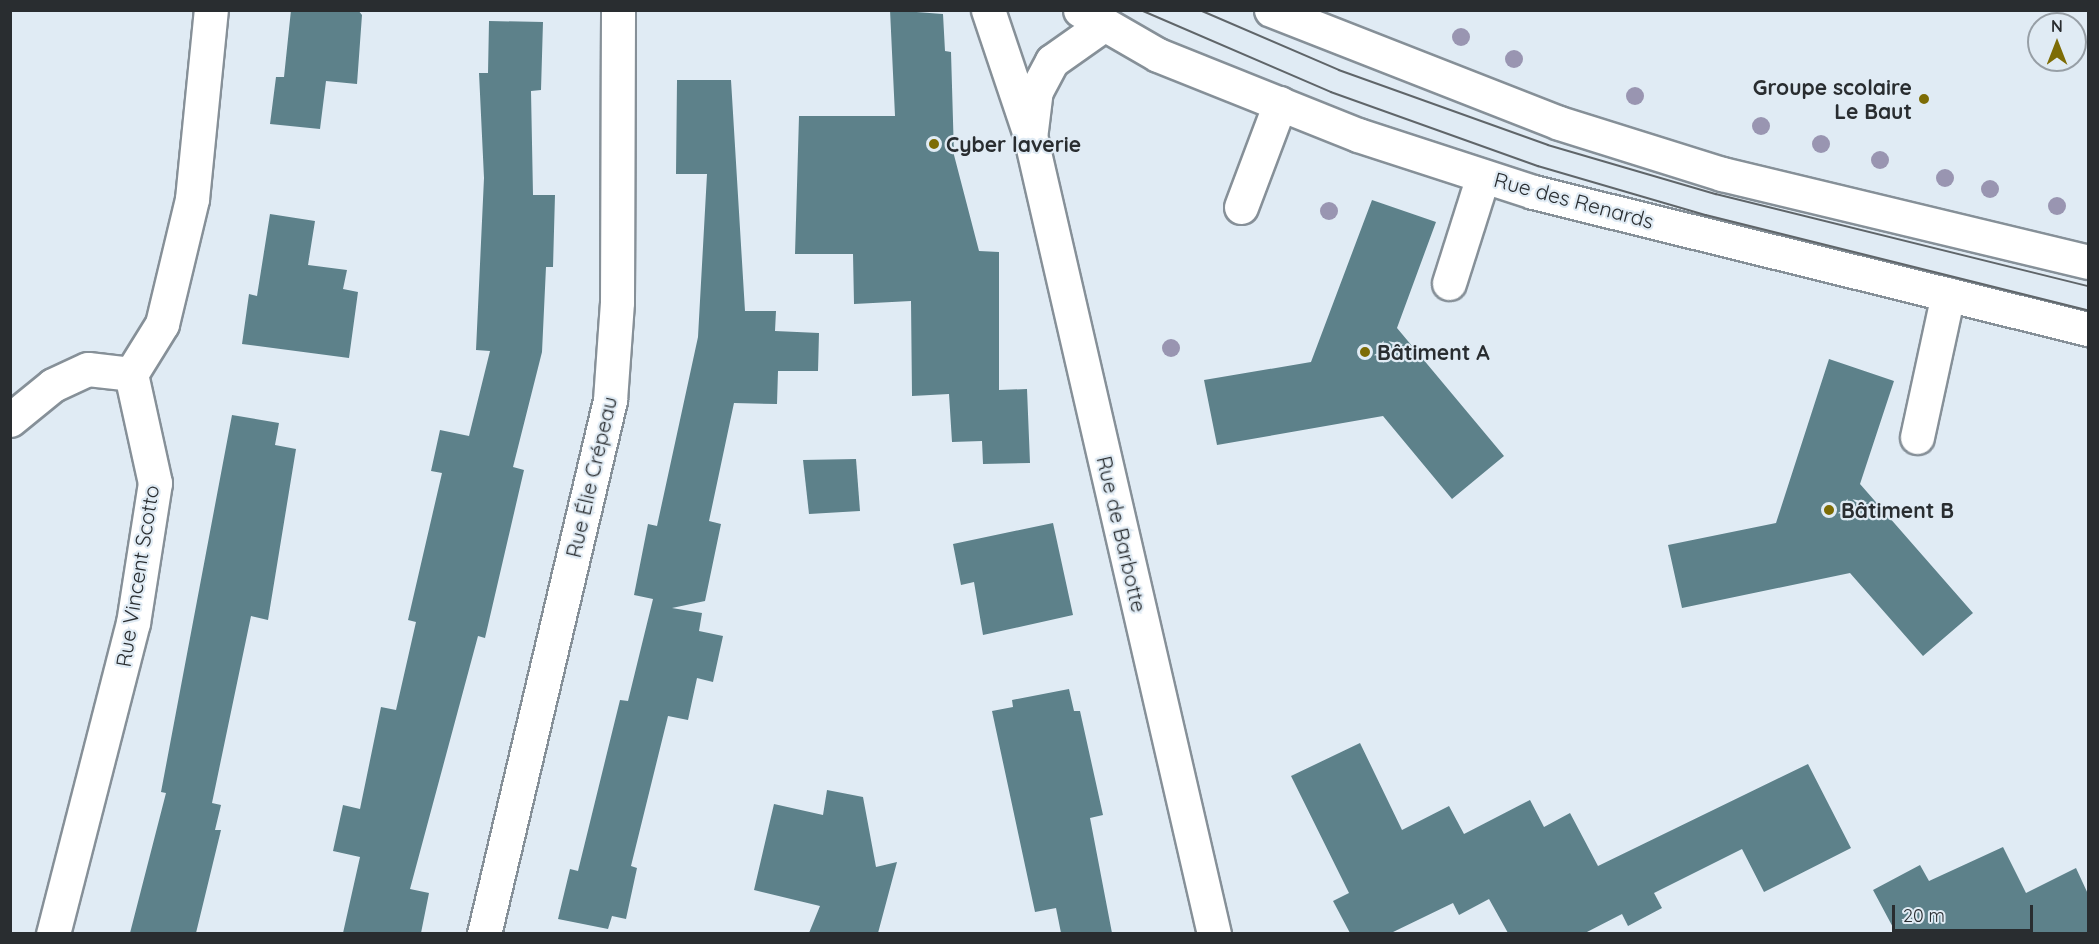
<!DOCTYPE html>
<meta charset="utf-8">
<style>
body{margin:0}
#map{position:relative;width:2099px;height:944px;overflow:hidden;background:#e0ebf4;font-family:Quicksand,sans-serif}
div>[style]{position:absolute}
.building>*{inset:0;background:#5d818a}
.roads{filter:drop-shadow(2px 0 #869098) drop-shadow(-2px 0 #869098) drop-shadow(0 2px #869098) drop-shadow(0 -2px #869098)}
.minor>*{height:33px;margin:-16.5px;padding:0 16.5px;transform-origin:16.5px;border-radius:16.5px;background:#fff}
.tram>*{height:1.5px;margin:-0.75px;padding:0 0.75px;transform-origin:0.75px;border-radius:0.75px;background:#5f6569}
.trees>*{width:18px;height:18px;margin:-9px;border-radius:50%;background:#9995b1}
.dots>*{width:16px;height:16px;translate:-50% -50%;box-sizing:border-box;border:3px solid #e0ebf4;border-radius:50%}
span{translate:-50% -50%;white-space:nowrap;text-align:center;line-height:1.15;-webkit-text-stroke:4.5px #e0ebf4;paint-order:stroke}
.poi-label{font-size:21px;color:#292d30;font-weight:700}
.right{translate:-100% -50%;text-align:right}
.left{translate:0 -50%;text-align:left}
.street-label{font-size:21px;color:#292d30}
.frame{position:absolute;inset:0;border:12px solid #292d30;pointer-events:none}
.north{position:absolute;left:2027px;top:12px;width:60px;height:60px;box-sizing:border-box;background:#e0ebf4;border:2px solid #979fa6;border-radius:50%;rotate:0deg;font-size:16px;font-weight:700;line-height:24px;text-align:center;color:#292d30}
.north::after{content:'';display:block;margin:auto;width:21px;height:27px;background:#7d6c05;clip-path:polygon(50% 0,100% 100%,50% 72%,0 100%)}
.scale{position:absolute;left:1892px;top:905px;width:141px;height:27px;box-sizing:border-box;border:3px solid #292d30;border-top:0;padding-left:8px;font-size:18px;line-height:21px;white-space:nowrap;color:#292d30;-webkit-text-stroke:4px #e0ebf4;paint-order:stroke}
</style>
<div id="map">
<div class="building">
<div style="clip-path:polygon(291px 10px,358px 10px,362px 15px,357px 84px,326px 81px,320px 129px,270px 124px,276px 77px,284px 77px)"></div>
<div style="clip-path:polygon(890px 10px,943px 14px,945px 51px,951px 52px,954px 155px,979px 251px,999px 252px,999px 390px,1027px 389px,1030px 463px,983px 464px,982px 441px,952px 442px,949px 394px,912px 396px,911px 301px,854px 304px,853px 254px,795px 254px,799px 116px,895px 116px)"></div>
<div style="clip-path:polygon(489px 21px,543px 22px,541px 90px,531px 91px,533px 195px,555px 195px,553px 267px,546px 267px,542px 352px,513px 467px,524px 470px,485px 638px,478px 636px,410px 889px,429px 893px,421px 933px,343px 933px,360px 857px,333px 851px,343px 805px,360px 809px,381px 707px,396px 710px,416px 622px,408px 620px,442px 473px,431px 471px,440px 430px,469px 436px,490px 351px,476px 350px,484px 178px,479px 73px,488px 73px)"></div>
<div style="clip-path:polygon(677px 80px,731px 80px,745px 311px,776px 311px,775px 331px,819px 333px,818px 371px,778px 371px,777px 404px,734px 403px,709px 521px,721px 524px,705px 601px,672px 608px,702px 613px,699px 631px,723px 636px,713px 682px,697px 678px,688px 720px,668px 716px,631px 866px,637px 868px,626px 919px,612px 916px,608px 929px,558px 919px,570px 869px,578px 871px,620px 700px,628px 701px,640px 652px,653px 599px,634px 595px,648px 524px,657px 526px,698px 337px,707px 174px,676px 174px)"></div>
<div style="clip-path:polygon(1372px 200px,1436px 222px,1397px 328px,1504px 456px,1452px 499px,1383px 416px,1217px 445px,1204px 380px,1311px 362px)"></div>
<div style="clip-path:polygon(270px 214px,315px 221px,308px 265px,347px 270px,343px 289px,358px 292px,349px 358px,242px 344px,249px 294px,257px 296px)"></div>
<div style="clip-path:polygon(1829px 359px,1894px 381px,1860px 484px,1973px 613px,1923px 656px,1850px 573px,1682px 608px,1668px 545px,1776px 523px)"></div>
<div style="clip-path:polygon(232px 415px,279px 423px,275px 445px,296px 449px,268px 620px,251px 616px,212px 803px,221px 805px,215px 830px,221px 830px,196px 933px,130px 933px,166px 793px,161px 792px)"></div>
<div style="clip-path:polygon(856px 459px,860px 511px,809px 514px,803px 460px)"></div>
<div style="clip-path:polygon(1053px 523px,1073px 615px,983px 635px,974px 582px,961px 585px,953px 544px)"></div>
<div style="clip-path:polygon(1069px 689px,1074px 711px,1080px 711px,1103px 815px,1090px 818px,1112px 933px,1061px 933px,1056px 908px,1035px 912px,992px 711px,1013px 707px,1012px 700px)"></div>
<div style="clip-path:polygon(1360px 743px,1402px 830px,1449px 806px,1464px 834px,1530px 800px,1544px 827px,1570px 813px,1598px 866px,1808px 764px,1851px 848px,1764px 892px,1742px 849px,1654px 893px,1662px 908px,1628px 926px,1622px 914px,1585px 933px,1508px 933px,1489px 899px,1459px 915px,1453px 903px,1391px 933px,1350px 933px,1333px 901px,1349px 893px,1291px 776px)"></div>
<div style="clip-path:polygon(827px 790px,863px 797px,876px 867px,897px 862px,878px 933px,809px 933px,820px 906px,754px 890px,774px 804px,823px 815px)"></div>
<div style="clip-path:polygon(2003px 847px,2026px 893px,2076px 868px,2088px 894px,2088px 933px,1896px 933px,1873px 890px,1920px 865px,1929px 881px)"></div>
</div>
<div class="roads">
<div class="minor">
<div style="left:988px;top:10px;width:132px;rotate:71.4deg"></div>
<div style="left:1030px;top:135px;width:820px;rotate:77.03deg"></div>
<div style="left:1080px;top:10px;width:90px;rotate:30deg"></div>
<div style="left:1158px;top:55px;width:215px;rotate:21.8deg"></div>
<div style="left:1358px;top:135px;width:184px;rotate:18deg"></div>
<div style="left:1533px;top:192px;width:572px;rotate:13.87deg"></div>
<div style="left:1271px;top:10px;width:309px;rotate:21.4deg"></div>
<div style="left:1559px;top:123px;width:171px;rotate:17.4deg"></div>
<div style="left:1722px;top:174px;width:376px;rotate:13.5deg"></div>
<div style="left:1031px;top:130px;width:39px;rotate:-83deg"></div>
<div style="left:1036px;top:91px;width:34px;rotate:-62deg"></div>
<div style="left:1052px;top:61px;width:62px;rotate:-35.2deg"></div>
<div style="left:1241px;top:207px;width:111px;rotate:-69.4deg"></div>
<div style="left:1449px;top:283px;width:112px;rotate:-72.4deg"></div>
<div style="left:10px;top:420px;width:55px;rotate:-39.1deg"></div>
<div style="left:53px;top:385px;width:38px;rotate:-25deg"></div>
<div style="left:88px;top:369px;width:43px;rotate:6.6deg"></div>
<div style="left:1917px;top:437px;width:146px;rotate:-77.8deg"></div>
<div style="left:53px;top:934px;width:321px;rotate:-75.6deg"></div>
<div style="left:133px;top:623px;width:142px;rotate:-81.1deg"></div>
<div style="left:155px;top:483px;width:112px;rotate:-102.4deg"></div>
<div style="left:131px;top:374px;width:59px;rotate:-58.2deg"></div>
<div style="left:162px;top:324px;width:129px;rotate:-76.5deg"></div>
<div style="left:192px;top:199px;width:190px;rotate:-84.3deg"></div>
<div style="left:484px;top:934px;width:549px;rotate:-76.72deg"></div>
<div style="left:610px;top:400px;width:98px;rotate:-85.9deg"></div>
<div style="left:617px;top:302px;width:292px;rotate:-89.8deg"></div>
</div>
</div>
<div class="tram">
<div style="left:1141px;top:10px;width:207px;rotate:23.3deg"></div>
<div style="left:1331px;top:92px;width:220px;rotate:19.7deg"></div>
<div style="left:1538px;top:166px;width:175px;rotate:16.3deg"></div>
<div style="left:1706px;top:215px;width:394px;rotate:14deg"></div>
<div style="left:1200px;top:10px;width:151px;rotate:23.3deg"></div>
<div style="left:1339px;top:70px;width:222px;rotate:19.7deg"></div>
<div style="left:1548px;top:145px;width:175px;rotate:16.3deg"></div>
<div style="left:1716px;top:194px;width:383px;rotate:13.9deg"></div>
</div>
<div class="trees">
<div style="left:1461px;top:37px"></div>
<div style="left:1514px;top:59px"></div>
<div style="left:1635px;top:96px"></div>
<div style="left:1761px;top:126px"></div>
<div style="left:1821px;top:144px"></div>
<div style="left:1880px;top:160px"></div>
<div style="left:1945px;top:178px"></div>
<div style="left:1990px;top:189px"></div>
<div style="left:2057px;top:206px"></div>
<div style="left:1329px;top:211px"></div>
<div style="left:1171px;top:348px"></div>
</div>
<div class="dots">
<div style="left:1924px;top:99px;background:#7d6c05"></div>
<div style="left:934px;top:144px;background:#7d6c05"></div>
<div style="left:1365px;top:352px;background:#7d6c05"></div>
<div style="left:1829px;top:510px;background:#7d6c05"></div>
</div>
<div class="poi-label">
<span class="right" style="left:1912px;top:99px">Groupe scolaire<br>Le Baut</span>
<span class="left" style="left:946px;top:144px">Cyber laverie</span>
<span class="left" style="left:1377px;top:352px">Bâtiment A</span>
<span class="left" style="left:1841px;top:510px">Bâtiment B</span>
</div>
<div class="street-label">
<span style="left:1574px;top:200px;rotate:15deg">Rue des Renards</span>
<span style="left:591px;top:477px;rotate:-77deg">Rue Élie Crépeau</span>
<span style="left:1122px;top:534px;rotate:77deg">Rue de Barbotte</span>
<span style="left:137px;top:576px;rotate:-81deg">Rue Vincent Scotto</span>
</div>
<div class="frame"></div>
<div class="north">N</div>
<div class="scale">20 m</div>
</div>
